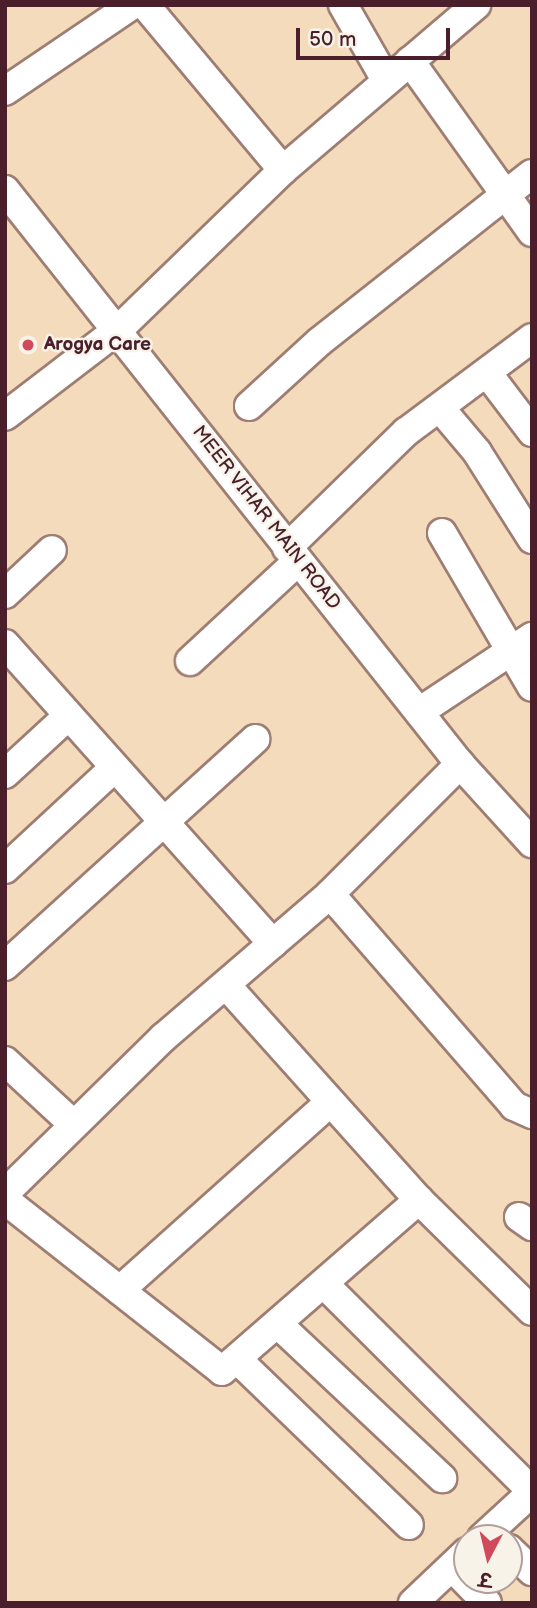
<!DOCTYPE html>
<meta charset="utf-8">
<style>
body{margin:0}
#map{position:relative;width:537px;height:1608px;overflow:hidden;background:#f3dbbb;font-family:"Balsamiq Sans","Playpen Sans Deva",sans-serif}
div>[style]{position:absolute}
.roads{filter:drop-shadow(2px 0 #9e7d73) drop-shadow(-2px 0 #9e7d73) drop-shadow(0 2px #9e7d73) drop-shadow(0 -2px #9e7d73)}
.minor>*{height:28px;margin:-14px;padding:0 14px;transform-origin:14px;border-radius:14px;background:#fff}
.dots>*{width:19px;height:19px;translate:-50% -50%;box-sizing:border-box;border:4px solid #f7f3e8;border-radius:50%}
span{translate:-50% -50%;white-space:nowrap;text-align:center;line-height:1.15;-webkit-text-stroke:5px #f7f3e8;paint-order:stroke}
.poi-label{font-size:19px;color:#4a1f2b;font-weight:700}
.left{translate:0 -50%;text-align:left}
.street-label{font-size:19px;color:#4a1f2b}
.frame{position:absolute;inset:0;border:7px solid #4a1f2b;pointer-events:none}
.north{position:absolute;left:453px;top:1524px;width:70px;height:70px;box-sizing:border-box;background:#f7f3e8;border:2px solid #b29e9c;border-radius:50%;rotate:187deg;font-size:19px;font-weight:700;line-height:28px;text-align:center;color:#4a1f2b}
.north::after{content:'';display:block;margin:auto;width:24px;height:32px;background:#d1495b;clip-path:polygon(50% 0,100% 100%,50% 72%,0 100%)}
.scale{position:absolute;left:296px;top:28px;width:154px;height:32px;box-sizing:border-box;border:4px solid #4a1f2b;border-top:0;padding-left:9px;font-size:21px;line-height:24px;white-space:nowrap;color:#4a1f2b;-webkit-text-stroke:5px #f7f3e8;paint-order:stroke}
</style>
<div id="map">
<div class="roads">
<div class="minor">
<div style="left:145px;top:5px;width:215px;rotate:50.1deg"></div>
<div style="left:343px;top:5px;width:86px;rotate:60.2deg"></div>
<div style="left:410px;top:61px;width:210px;rotate:54.5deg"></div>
<div style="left:5px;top:91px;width:153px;rotate:-34.1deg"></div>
<div style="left:5px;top:190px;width:732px;rotate:51.6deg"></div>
<div style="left:460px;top:764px;width:107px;rotate:47.7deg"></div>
<div style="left:488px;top:374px;width:73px;rotate:52.8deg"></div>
<div style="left:249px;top:406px;width:95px;rotate:-42.4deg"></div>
<div style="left:319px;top:342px;width:271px;rotate:-38.3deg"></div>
<div style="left:440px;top:408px;width:57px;rotate:49.9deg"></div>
<div style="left:477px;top:452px;width:103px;rotate:57.7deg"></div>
<div style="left:5px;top:416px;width:145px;rotate:-37.4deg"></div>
<div style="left:120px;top:328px;width:227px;rotate:-44.1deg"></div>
<div style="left:283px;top:170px;width:254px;rotate:-40.5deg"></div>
<div style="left:442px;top:533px;width:178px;rotate:59.7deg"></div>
<div style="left:287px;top:548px;width:166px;rotate:-44.3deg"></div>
<div style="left:406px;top:432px;width:157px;rotate:-36.7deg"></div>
<div style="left:5px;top:594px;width:64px;rotate:-43.1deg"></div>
<div style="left:5px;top:644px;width:402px;rotate:48.2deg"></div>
<div style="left:190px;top:661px;width:147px;rotate:-42.8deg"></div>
<div style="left:419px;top:712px;width:136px;rotate:-33.6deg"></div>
<div style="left:5px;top:774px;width:84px;rotate:-42.6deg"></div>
<div style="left:5px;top:869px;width:147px;rotate:-42.8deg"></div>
<div style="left:330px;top:894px;width:281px;rotate:49deg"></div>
<div style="left:514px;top:1106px;width:20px;rotate:24deg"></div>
<div style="left:5px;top:966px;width:338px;rotate:-42.2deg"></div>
<div style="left:226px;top:985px;width:289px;rotate:48.1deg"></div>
<div style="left:419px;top:1200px;width:158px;rotate:44.5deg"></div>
<div style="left:5px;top:1061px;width:93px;rotate:42.8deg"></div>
<div style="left:5px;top:1193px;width:223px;rotate:-44.5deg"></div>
<div style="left:164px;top:1037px;width:219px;rotate:-40.7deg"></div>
<div style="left:330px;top:894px;width:184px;rotate:-45deg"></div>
<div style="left:5px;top:1200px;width:276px;rotate:38.2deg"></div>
<div style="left:222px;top:1371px;width:261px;rotate:-41deg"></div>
<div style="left:519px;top:1217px;width:16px;rotate:35deg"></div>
<div style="left:324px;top:1284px;width:293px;rotate:44.9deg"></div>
<div style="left:120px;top:1290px;width:282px;rotate:-41.8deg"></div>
<div style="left:279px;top:1325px;width:224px;rotate:43.2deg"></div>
<div style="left:239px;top:1361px;width:236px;rotate:44deg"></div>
<div style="left:482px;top:1538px;width:68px;rotate:-42.6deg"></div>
<div style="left:509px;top:1549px;width:32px;rotate:44deg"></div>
<div style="left:452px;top:1567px;width:50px;rotate:45.8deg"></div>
<div style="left:413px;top:1603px;width:74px;rotate:-43.4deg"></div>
</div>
</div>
<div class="dots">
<div style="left:28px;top:345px;background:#d1495b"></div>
</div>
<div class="poi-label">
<span class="left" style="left:44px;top:345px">Arogya Care</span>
</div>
<div class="street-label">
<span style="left:266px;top:518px;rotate:52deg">MEER VIHAR MAIN ROAD</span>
</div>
<div class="frame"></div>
<div class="north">उ</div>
<div class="scale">50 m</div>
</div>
